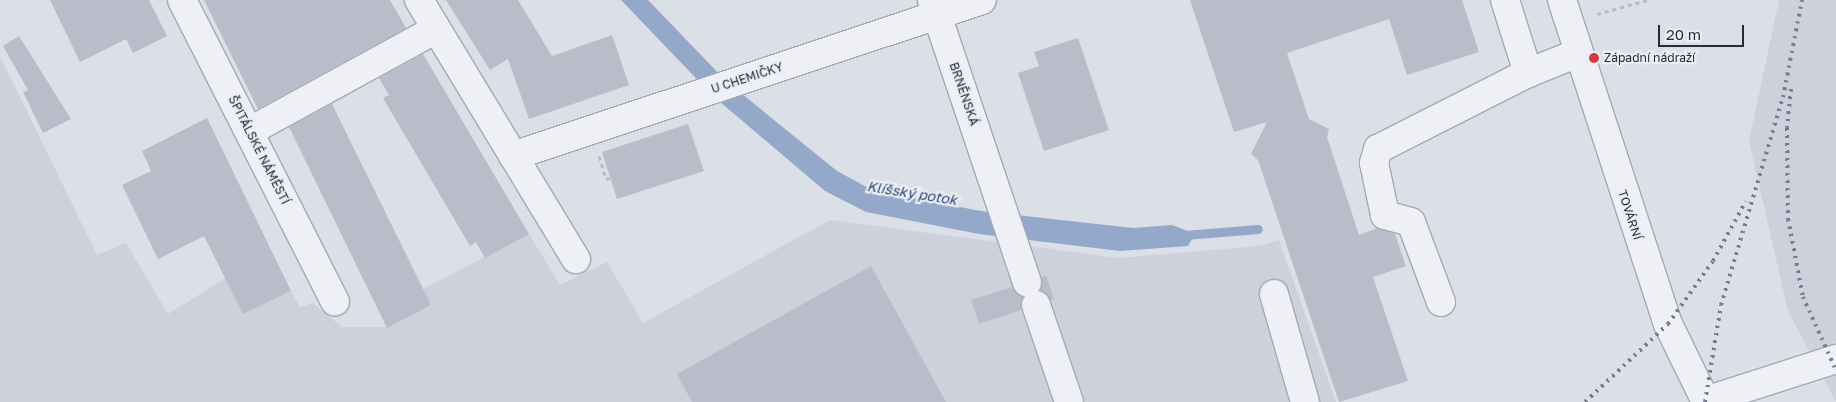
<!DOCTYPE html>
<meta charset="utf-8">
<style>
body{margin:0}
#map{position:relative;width:1836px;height:402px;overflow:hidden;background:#dbdfe6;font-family:"Golos Text",sans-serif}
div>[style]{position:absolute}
.built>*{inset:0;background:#cdd1db}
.water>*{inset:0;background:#94a9c9}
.stream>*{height:9px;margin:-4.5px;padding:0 4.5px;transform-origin:4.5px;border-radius:4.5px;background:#94a9c9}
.building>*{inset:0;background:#b8bdc9}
.path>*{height:3px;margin-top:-1.5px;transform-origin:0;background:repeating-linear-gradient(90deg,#babdc5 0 4px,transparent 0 8px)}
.roads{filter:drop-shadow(1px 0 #a4a9b3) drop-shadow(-1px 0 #a4a9b3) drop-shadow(0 1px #a4a9b3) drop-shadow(0 -1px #a4a9b3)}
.minor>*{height:28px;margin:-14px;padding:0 14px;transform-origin:14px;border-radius:14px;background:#eef0f5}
.rail>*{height:4px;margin-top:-2px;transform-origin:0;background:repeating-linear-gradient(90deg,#747c90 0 2.5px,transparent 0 7.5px)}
.dots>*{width:14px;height:14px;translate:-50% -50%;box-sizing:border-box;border:2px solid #eaeef4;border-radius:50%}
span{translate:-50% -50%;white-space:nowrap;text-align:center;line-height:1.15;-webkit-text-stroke:4.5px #eaeef4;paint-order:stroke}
.poi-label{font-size:12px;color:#252b3d}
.left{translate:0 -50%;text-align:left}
.street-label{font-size:12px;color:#252b3d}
.water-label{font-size:14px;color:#2e4672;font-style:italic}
.scale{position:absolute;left:1658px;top:25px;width:86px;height:22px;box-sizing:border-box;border:2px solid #252b3d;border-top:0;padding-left:6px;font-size:15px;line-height:18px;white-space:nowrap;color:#252b3d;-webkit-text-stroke:4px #eaeef4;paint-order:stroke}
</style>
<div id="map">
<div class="built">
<div style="clip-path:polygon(1779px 0,1836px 0,1836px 402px,1788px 311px,1749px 141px)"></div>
<div style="clip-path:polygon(0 56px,97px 255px,126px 243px,168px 314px,226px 278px,243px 314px,291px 291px,300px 307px,313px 303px,342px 327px,387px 327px,431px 305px,423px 289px,529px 234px,560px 285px,607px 262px,643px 323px,830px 220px,1119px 258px,1260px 246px,1279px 240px,1336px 402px,0 402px)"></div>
</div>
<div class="water">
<div style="clip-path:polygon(621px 0,648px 0,726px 81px,837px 171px,874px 191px,981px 211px,1133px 228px,1172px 225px,1195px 234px,1188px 246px,1120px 251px,979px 234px,866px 212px,825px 191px,713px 96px)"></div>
</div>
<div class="stream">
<div style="left:1185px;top:235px;width:73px;rotate:-4.7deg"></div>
</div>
<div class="building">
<div style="clip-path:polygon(50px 0,149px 0,167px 36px,133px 53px,126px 39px,80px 62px)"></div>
<div style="clip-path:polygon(204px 0,390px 0,406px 28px,258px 109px)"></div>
<div style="clip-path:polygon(446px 0,518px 0,552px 56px,612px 35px,629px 85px,529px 119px,508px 59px,490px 70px)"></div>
<div style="clip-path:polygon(1190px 0,1462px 0,1479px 52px,1407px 75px,1389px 19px,1287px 53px,1309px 119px,1329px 129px,1327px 137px,1359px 235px,1378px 228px,1395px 234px,1406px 266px,1373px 277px,1408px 381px,1339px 402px,1258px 160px,1251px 154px,1267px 122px,1234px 132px)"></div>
<div style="clip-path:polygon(19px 36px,71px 119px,43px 133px,23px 92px,28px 90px,3px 46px)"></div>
<div style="clip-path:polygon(1078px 38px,1109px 130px,1044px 151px,1018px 73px,1039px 66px,1034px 52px)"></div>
<div style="clip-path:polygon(423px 54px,529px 234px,485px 258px,476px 242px,470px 246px,383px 98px,389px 95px,379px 78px)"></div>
<div style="clip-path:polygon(332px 104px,431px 305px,387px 328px,289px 127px)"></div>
<div style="clip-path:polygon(207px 118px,291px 291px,243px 314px,204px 236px,158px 259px,122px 185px,151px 171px,142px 151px)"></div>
<div style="clip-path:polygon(688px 124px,704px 171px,617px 199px,602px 152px)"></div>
<div style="clip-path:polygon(871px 266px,946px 402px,692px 402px,677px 374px)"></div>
<div style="clip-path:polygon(1046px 276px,1054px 299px,1051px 300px,1040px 290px,1042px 277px)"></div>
<div style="clip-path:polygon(1012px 287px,1023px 297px,1021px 310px,979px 324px,971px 300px)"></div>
</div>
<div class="path">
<div style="left:1597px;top:14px;width:52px;rotate:-15.6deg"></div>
<div style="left:599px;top:156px;width:24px;rotate:73deg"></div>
<div style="left:606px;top:179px;width:5px;rotate:-11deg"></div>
</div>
<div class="roads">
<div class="minor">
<div style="left:182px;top:0;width:338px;rotate:63.1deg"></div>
<div style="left:419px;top:0;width:303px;rotate:58.8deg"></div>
<div style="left:932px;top:0;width:298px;rotate:71.4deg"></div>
<div style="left:1505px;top:0;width:77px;rotate:72.5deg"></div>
<div style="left:1562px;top:0;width:341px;rotate:71.9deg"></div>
<div style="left:1668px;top:324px;width:87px;rotate:64deg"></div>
<div style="left:250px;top:131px;width:212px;rotate:-28.7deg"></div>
<div style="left:513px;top:156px;width:494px;rotate:-18.4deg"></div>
<div style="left:1274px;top:294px;width:112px;rotate:74deg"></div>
<div style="left:1441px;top:302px;width:85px;rotate:-110.6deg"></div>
<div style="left:1411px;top:222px;width:27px;rotate:-165deg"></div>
<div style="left:1385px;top:215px;width:53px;rotate:-101.9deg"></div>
<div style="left:1374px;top:163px;width:15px;rotate:-74deg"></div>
<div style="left:1378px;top:149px;width:168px;rotate:-26.9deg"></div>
<div style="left:1528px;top:73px;width:54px;rotate:-21.8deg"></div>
<div style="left:1036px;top:305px;width:102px;rotate:71.2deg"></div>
<div style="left:1705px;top:401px;width:138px;rotate:-17.8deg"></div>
</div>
</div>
<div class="rail">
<div style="left:1791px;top:89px;width:39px;rotate:96deg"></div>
<div style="left:1787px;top:128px;width:91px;rotate:89.4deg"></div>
<div style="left:1788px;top:219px;width:79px;rotate:79.1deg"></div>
<div style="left:1803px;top:297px;width:80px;rotate:65.7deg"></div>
<div style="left:1585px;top:402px;width:114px;rotate:-43.2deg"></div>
<div style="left:1668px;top:324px;width:77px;rotate:-54.5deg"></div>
<div style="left:1713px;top:261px;width:68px;rotate:-61.2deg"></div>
<div style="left:1705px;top:402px;width:98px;rotate:-80.6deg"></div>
<div style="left:1721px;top:305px;width:217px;rotate:-73.4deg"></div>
<div style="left:1783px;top:97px;width:99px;rotate:-78.9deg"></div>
</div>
<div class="dots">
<div style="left:1594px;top:58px;background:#d23942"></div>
</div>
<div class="poi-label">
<span class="left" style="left:1604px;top:58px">Západní nádraží</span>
</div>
<div class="street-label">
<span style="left:747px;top:78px;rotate:-18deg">U CHEMIČKY</span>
<span style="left:964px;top:94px;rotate:71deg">BRNĚNSKÁ</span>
<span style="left:259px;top:150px;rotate:63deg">ŠPITÁLSKÉ NÁMĚSTÍ</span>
<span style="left:1630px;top:215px;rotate:72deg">TOVÁRNÍ</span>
</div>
<div class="water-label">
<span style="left:912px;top:193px;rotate:9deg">Klíšský potok</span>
</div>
<div class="scale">20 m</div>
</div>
